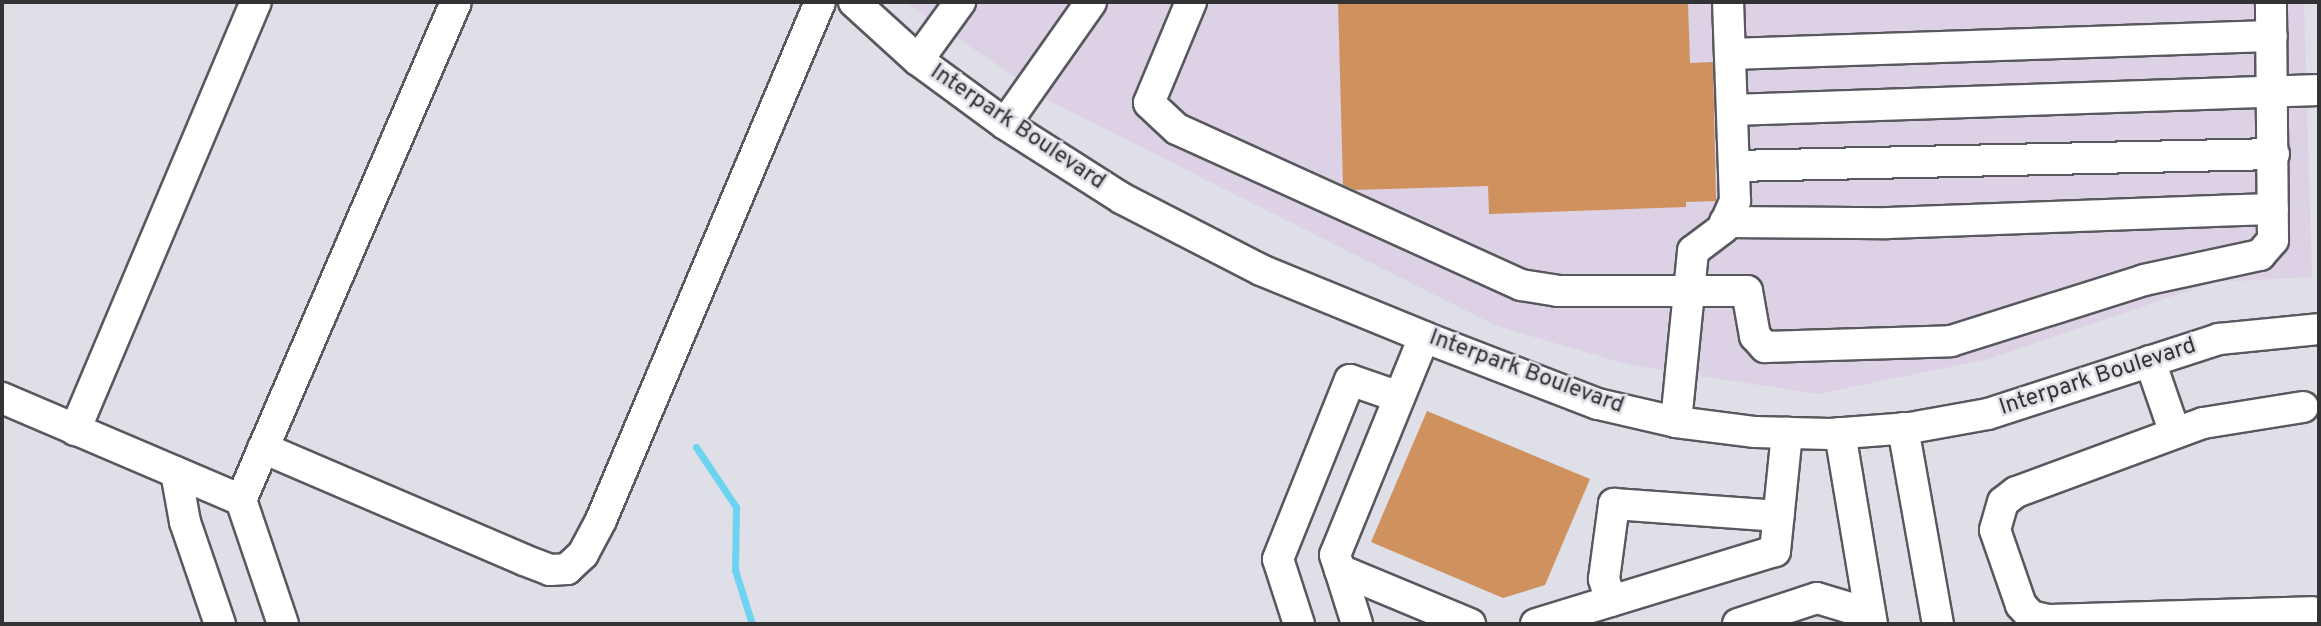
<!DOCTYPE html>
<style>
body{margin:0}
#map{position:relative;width:2321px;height:626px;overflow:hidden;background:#dedfe7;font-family:Overpass,sans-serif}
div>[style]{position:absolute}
.commercial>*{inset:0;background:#ddd1e5}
.stream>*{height:7px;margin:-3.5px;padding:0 3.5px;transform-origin:3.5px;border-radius:3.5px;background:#6ed3f0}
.building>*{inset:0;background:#cf915d}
.roads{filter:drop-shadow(2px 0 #58595f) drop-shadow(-2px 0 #58595f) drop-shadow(0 2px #58595f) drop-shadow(0 -2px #58595f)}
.minor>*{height:30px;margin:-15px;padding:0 15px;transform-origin:15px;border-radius:15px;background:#fff}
span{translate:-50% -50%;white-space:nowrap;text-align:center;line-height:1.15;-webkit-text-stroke:5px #dedfe7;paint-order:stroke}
.street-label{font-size:23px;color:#333336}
.frame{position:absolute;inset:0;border:4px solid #333336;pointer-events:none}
</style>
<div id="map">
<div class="commercial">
<div style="clip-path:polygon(905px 2px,2304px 2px,2312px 277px,2214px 282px,1989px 359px,1818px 394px,1630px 365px,1497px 326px,1053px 103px)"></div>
</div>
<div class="stream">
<div style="left:696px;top:447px;width:72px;rotate:56.3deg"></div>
<div style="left:736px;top:507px;width:63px;rotate:90.9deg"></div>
<div style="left:735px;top:570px;width:57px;rotate:72.5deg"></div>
</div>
<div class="building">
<div style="clip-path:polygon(1338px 2px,1688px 2px,1690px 63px,1713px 62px,1716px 201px,1686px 202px,1686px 207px,1489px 214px,1488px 186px,1355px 190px,1343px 185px)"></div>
<div style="clip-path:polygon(1427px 411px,1590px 479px,1545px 585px,1503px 598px,1371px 542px)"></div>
</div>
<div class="roads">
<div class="minor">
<div style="left:854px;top:2px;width:86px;rotate:42.2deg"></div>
<div style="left:918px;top:60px;width:108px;rotate:36.3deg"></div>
<div style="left:1005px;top:124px;width:138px;rotate:32.5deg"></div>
<div style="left:1121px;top:198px;width:157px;rotate:27.2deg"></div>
<div style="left:1261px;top:270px;width:176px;rotate:22.3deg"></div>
<div style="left:1424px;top:337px;width:186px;rotate:21.1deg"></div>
<div style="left:1598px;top:404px;width:80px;rotate:13deg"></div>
<div style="left:1676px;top:422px;width:80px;rotate:7.2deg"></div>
<div style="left:1755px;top:432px;width:75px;rotate:1.5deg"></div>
<div style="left:1830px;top:434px;width:80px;rotate:-4.3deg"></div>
<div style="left:1910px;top:428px;width:79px;rotate:-10.2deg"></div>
<div style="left:1988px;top:414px;width:243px;rotate:-18deg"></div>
<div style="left:2219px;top:339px;width:100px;rotate:-5.7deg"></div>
<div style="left:1191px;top:2px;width:109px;rotate:112.6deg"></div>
<div style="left:1149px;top:103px;width:38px;rotate:43deg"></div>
<div style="left:1177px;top:129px;width:378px;rotate:24.4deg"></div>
<div style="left:1521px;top:285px;width:36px;rotate:9deg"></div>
<div style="left:1557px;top:291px;width:190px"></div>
<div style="left:1747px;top:291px;width:46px;rotate:79.9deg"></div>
<div style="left:1755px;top:336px;width:15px;rotate:48deg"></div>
<div style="left:1765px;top:347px;width:186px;rotate:-1.8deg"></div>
<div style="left:1951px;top:341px;width:202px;rotate:-17.5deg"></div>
<div style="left:2144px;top:280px;width:119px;rotate:-12.2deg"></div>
<div style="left:2260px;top:255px;width:20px;rotate:-49deg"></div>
<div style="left:2273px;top:240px;width:238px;rotate:-90.5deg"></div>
<div style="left:1730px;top:54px;width:542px;rotate:-1.9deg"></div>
<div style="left:918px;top:60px;width:72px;rotate:-54.1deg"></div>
<div style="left:1732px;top:110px;width:587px;rotate:-1.95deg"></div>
<div style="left:1005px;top:124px;width:149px;rotate:-54.8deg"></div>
<div style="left:1734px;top:166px;width:540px;rotate:-1.27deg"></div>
<div style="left:1725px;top:222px;width:163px;rotate:0.4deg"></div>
<div style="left:1888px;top:223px;width:385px;rotate:-2.1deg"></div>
<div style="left:1424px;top:337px;width:235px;rotate:112.2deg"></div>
<div style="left:1335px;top:555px;width:16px;rotate:72deg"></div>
<div style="left:1340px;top:570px;width:141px;rotate:22.6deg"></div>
<div style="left:2150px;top:361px;width:76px;rotate:70.9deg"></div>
<div style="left:2px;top:398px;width:260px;rotate:23.1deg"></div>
<div style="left:2303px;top:407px;width:101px;rotate:170.9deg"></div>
<div style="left:2203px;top:423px;width:199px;rotate:159.7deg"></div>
<div style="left:2016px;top:492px;width:16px;rotate:142deg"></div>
<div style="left:2003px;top:502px;width:29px;rotate:106deg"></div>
<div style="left:1995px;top:530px;width:79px;rotate:70.9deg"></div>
<div style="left:2021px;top:605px;width:15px;rotate:48deg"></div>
<div style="left:2031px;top:616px;width:17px;rotate:13deg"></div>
<div style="left:2048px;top:620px;width:264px;rotate:-1.7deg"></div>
<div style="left:1676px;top:422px;width:172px;rotate:-84.3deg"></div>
<div style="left:1693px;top:251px;width:38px;rotate:-37deg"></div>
<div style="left:1723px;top:228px;width:30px;rotate:-66deg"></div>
<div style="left:1735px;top:201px;width:199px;rotate:-92deg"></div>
<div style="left:1903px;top:428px;width:199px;rotate:79.9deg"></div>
<div style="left:75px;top:430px;width:465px;rotate:-67.1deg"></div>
<div style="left:1840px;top:433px;width:194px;rotate:80.5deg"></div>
<div style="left:263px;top:448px;width:284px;rotate:23.2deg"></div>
<div style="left:524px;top:560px;width:28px;rotate:21deg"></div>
<div style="left:550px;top:570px;width:17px;rotate:-3deg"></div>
<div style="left:567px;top:569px;width:22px;rotate:-43deg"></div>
<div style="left:583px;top:554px;width:38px;rotate:-62deg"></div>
<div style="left:601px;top:520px;width:562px;rotate:-67.08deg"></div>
<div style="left:176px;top:472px;width:51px;rotate:79.8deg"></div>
<div style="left:185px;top:522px;width:108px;rotate:71.1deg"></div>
<div style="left:1340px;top:570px;width:57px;rotate:72.5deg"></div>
<div style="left:1611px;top:601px;width:23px;rotate:-108deg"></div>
<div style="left:1604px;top:579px;width:76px;rotate:-82.4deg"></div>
<div style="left:1614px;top:504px;width:165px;rotate:4.2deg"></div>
<div style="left:283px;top:624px;width:131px;rotate:-108.7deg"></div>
<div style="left:241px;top:500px;width:542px;rotate:-66.65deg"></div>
<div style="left:1299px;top:624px;width:68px;rotate:-107.9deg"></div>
<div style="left:1278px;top:559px;width:193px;rotate:-68.1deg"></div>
<div style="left:1350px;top:380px;width:52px;rotate:19.1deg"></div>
<div style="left:1536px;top:624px;width:250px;rotate:-17deg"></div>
<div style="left:1775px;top:551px;width:119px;rotate:-84.2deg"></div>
<div style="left:1738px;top:624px;width:83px;rotate:-18.2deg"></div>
<div style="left:1817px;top:598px;width:55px;rotate:16.8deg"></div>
</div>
</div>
<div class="street-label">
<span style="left:1017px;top:128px;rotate:34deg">Interpark Boulevard</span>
<span style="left:1526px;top:373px;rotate:20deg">Interpark Boulevard</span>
<span style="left:2098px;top:378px;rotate:-18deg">Interpark Boulevard</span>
</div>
<div class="frame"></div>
</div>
